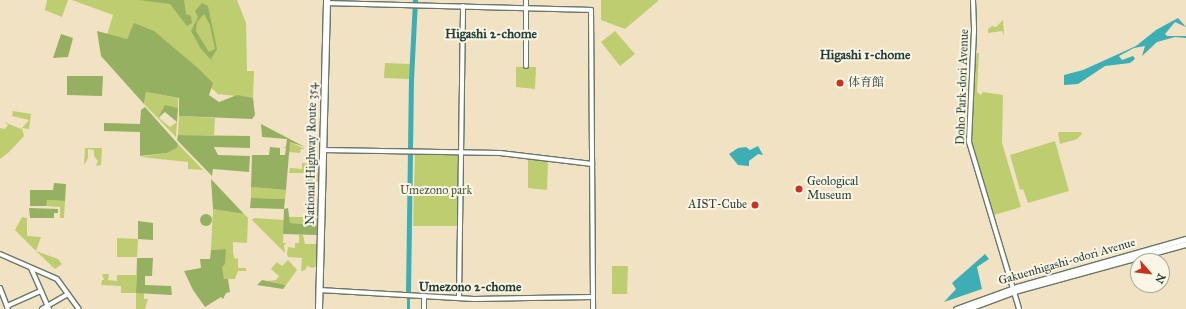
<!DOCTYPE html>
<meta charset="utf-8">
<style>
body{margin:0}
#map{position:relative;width:1186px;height:309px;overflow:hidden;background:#f1e2c4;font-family:"IM FELL Great Primer","Noto Serif JP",serif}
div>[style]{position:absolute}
.green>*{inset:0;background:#becd6f}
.forest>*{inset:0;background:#96b062}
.round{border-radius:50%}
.water>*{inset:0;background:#3caeb4}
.canal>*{height:3px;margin:-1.5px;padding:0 1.5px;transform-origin:1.5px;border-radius:1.5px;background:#3caeb4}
.river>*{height:5px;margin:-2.5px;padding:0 2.5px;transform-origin:2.5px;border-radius:2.5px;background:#3caeb4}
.roads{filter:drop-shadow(1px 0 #687766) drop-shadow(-1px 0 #687766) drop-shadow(0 1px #687766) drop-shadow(0 -1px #687766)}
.secondary>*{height:4px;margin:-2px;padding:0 2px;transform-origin:2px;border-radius:2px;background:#fff}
.primary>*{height:4.5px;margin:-2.25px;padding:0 2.25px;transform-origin:2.25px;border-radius:2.25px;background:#fff}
.highway>*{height:5.5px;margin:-2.75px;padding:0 2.75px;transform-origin:2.75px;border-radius:2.75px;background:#fff}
.dots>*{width:11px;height:11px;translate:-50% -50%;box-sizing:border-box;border:2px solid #fcf5e5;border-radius:50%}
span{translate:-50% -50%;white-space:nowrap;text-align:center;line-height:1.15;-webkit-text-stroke:4px #fcf5e5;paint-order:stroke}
.poi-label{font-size:12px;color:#1f3d34}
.left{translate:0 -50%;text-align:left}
.right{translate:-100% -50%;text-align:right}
.street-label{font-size:12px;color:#1f3d34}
.park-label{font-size:12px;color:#3f5a40}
.neighbourhood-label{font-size:13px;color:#1f3d34;font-weight:700}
.north{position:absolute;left:1130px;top:253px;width:40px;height:40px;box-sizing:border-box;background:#fcf5e5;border:1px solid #a4ab9e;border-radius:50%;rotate:118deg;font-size:11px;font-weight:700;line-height:16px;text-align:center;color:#1f3d34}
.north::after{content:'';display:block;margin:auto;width:14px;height:18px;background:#c8321e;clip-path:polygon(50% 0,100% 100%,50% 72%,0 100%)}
</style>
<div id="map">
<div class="green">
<div style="clip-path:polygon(47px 0,68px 0,62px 17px,45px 10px)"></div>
<div style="clip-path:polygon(72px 0,237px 0,246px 23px,247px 71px,254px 71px,253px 98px,218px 94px,201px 79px,129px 34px,127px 39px,107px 35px,113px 15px)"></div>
<div style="clip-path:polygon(601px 0,658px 0,658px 1px,625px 29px,601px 20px)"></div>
<div style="clip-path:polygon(1003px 20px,1004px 36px,1002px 31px,988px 33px,988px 29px,992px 26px,996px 27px)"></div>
<div style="clip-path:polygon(615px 31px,635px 54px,620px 66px,601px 42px)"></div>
<div style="clip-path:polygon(976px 53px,979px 53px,977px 92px,981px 95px,983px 92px,1003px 95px,1002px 143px,1021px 207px,994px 215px,971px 140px)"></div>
<div style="clip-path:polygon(385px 63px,410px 64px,409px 79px,384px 78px)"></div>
<div style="clip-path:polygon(516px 67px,536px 67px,535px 89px,516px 87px)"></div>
<div style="clip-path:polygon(146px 92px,178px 98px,178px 108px,165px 106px,159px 118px,170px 127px,177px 122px,176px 137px,144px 104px)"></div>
<div style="clip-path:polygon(13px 111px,31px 114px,29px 129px,22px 128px,24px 136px,8px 153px,0 159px,0 128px,5px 129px,8px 125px,4px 122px,21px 129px,29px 120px,12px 116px)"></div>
<div style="clip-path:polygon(179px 116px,215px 118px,214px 135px,178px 135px)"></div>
<div style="clip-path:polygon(1058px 132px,1081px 132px,1082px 134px,1077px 139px,1060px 144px)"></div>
<div style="clip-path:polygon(1055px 141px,1069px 191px,1028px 203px,1023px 189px,1020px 190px,1010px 155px)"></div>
<div style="clip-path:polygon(290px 142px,305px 149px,301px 149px,300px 153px,288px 152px)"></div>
<div style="clip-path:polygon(178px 144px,203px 170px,188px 169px,188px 162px,140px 157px,167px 153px,177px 148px)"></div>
<div style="clip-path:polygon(85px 148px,102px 148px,101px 165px,96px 166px,98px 161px,94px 156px,94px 150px,88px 149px,88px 158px,84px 165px)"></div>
<div style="clip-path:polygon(415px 153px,457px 153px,459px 156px,458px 226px,413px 226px)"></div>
<div style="clip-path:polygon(528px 159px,548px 161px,547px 190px,528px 188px)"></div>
<div style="clip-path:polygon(302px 163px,312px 164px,312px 173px,319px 173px,318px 182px,305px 182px,305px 173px,289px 173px,290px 168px,302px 169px)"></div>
<div style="clip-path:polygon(251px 187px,286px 190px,285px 199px,251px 198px)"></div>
<div style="clip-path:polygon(46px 200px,65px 201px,64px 218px,60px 218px,60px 207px,46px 206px)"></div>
<div style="clip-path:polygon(213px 209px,244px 214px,248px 218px,247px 243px,233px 242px,233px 253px,235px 259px,238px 258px,238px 268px,246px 268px,246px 271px,238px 271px,235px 279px,224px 279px,221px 267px,226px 249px,211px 250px)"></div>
<div style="clip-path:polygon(22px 217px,27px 218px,27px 236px,41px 237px,36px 251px,58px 259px,62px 264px,55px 269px,36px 251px,15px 230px)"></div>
<div style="clip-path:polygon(289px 217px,318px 217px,317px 225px,290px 223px)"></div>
<div style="clip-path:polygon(254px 218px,284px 220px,283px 243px,287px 243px,284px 245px,285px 253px,252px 220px)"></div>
<div style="clip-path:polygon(299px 235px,303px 235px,305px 244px,317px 244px,317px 266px,312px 268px,307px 266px,305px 270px,301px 271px,302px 258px,288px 257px,287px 254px,288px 247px,295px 248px,295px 243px,299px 243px)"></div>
<div style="clip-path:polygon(117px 238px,138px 239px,137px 257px,117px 257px)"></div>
<div style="clip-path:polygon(288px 260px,297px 270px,286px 285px,267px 281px,276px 280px,279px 276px,271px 269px,277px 262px,282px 266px)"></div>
<div style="clip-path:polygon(612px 266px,628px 266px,627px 294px,612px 294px)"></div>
<div style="clip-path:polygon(102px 274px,109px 274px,108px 280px,117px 281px,117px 275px,136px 275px,136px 293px,144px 293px,144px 299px,148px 299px,145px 309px,136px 309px,136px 293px,121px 293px,121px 286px,101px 285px,102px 280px,104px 280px)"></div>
</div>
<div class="forest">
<div style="clip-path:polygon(139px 0,184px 0,186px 14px,191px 16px,192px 23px,187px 26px,170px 4px)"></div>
<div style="clip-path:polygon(evenodd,202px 3px,208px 6px,217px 49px,211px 59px,216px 65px,201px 49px,191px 31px,198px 17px,195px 11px,202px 3px,204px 14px,210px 25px,215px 49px,209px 52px,196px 31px,197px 22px,204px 14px)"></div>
<div style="clip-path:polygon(134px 23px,154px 31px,198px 68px,213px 83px,209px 95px,219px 102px,237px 95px,253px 98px,255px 115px,252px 119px,179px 116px,179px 98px,146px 92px,144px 104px,101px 56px,97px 31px,127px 39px)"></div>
<div style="clip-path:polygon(61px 34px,73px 38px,68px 57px,53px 58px)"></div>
<div style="clip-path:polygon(67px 76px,103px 76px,102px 96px,67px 95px)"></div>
<div style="clip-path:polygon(165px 105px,178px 108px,177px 122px,165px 112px,158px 118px)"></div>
<div style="clip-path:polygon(145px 107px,178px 144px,177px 148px,167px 153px,140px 156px,140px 132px,104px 131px,104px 123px,140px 124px,141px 110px)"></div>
<div style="clip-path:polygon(261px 124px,305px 147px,290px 142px,286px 190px,251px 187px,252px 155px,269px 155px,270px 147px,280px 148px,280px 155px,285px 155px,286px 148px,283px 148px,286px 147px,287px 139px,262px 137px)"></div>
<div style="clip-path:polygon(178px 135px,250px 136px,250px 148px,214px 147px,218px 155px,250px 156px,249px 172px,213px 169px,212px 176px,177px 140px)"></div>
<div style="clip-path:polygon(211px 179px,244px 214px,213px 209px)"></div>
<div style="clip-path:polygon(54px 183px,66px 184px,65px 201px,47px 200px,46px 206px,30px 206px,30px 190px,53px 190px)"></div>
<div style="clip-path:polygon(251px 198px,285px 199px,284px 209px,288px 208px,290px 223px,317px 225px,317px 235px,283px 234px,284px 209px,250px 208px)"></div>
<div style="clip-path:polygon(29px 208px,58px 209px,58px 213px,54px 213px,54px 218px,30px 218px)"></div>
<div class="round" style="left:200px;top:214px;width:12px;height:12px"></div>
<div style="clip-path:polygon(138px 221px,153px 223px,153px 240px,138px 239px)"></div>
<div style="clip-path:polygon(226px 249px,225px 264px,222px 267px,224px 279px,228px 279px,230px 292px,226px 293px,223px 299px,221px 297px,205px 307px,193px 290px,184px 271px,201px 268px,200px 259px,210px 259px,211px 250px)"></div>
<div style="clip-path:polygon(137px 258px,153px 258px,152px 276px,145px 276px,145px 285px,171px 286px,172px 295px,136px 293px)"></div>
<div style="clip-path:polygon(262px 280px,267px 281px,286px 285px,283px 289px,257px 285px)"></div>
</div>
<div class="water">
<div style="clip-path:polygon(1178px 18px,1186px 27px,1175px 22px,1165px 34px,1167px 36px,1186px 36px,1186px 38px,1175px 37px,1157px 42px,1142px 56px,1145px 46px,1134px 48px,1119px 56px,1122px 60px,1133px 56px,1135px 59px,1130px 63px,1105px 66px,1078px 84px,1064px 85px,1064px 75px,1083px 70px,1136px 46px,1156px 30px)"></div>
<div style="clip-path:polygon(758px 146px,763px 155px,758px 154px,749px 161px,749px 166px,738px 165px,729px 154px,738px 148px,746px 147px,750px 150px)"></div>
<div style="clip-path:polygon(0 251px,58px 276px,82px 309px,59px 279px,0 253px)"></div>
<div style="clip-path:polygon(985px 254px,989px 259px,977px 267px,982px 289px,944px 302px,956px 289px,952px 283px)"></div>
</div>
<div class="canal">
<div style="left:408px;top:309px;width:16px;rotate:-90deg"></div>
</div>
<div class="river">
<div style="left:408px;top:293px;width:214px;rotate:-89.2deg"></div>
<div style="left:411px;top:79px;width:79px;rotate:-87.1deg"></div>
</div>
<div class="roads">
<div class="secondary">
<div style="left:526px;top:0;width:66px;rotate:90deg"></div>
<div style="left:973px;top:0;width:31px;rotate:88deg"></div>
<div style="left:974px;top:31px;width:111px;rotate:92.6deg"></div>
<div style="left:969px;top:142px;width:174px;rotate:73.3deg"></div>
<div style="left:327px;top:3px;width:264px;rotate:1.5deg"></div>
<div style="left:591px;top:10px;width:299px;rotate:89.6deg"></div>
<div style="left:323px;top:150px;width:177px;rotate:1deg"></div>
<div style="left:500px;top:153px;width:93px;rotate:6.8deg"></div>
<div style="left:0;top:254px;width:62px;rotate:23.7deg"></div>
<div style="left:57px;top:279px;width:37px;rotate:54deg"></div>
<div style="left:31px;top:268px;width:45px;rotate:66.3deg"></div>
<div style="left:0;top:288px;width:22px;rotate:69deg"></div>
<div style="left:319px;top:290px;width:155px;rotate:3.3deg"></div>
<div style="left:474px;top:299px;width:119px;rotate:-1deg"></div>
<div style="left:459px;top:298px;width:292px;rotate:-89.2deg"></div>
<div style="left:7px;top:306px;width:37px;rotate:-24deg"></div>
<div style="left:42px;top:309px;width:30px;rotate:-30deg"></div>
<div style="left:424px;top:309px;width:13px;rotate:-90deg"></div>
</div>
<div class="primary">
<div style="left:956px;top:309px;width:65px;rotate:-19.8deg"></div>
<div style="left:1017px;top:287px;width:176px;rotate:-15.9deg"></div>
<div style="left:967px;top:309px;width:54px;rotate:-20.4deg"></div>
<div style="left:1018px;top:290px;width:174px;rotate:-15.3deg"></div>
</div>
<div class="highway">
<div style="left:319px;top:309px;width:309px;rotate:-88.5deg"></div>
</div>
</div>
<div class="dots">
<div style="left:840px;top:83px;background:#c8321e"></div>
<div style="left:799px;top:189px;background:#c8321e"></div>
<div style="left:755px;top:205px;background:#c8321e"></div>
</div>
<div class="poi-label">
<span class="left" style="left:848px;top:83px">体育館</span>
<span class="left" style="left:807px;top:189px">Geological<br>Museum</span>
<span class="right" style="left:747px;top:205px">AIST-Cube</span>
</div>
<div class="street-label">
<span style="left:963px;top:87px;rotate:-88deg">Doho Park-dori Avenue</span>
<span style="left:312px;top:154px;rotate:-89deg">National Highway Route 354</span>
<span style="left:1067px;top:262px;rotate:-16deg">Gakuenhigashi-odori Avenue</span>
</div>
<div class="park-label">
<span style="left:436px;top:191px">Umezono park</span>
</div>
<div class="neighbourhood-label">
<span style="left:491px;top:34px">Higashi 2-chome</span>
<span style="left:865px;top:55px">Higashi 1-chome</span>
<span style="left:470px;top:287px">Umezono 2-chome</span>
</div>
<div class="north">N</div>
</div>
